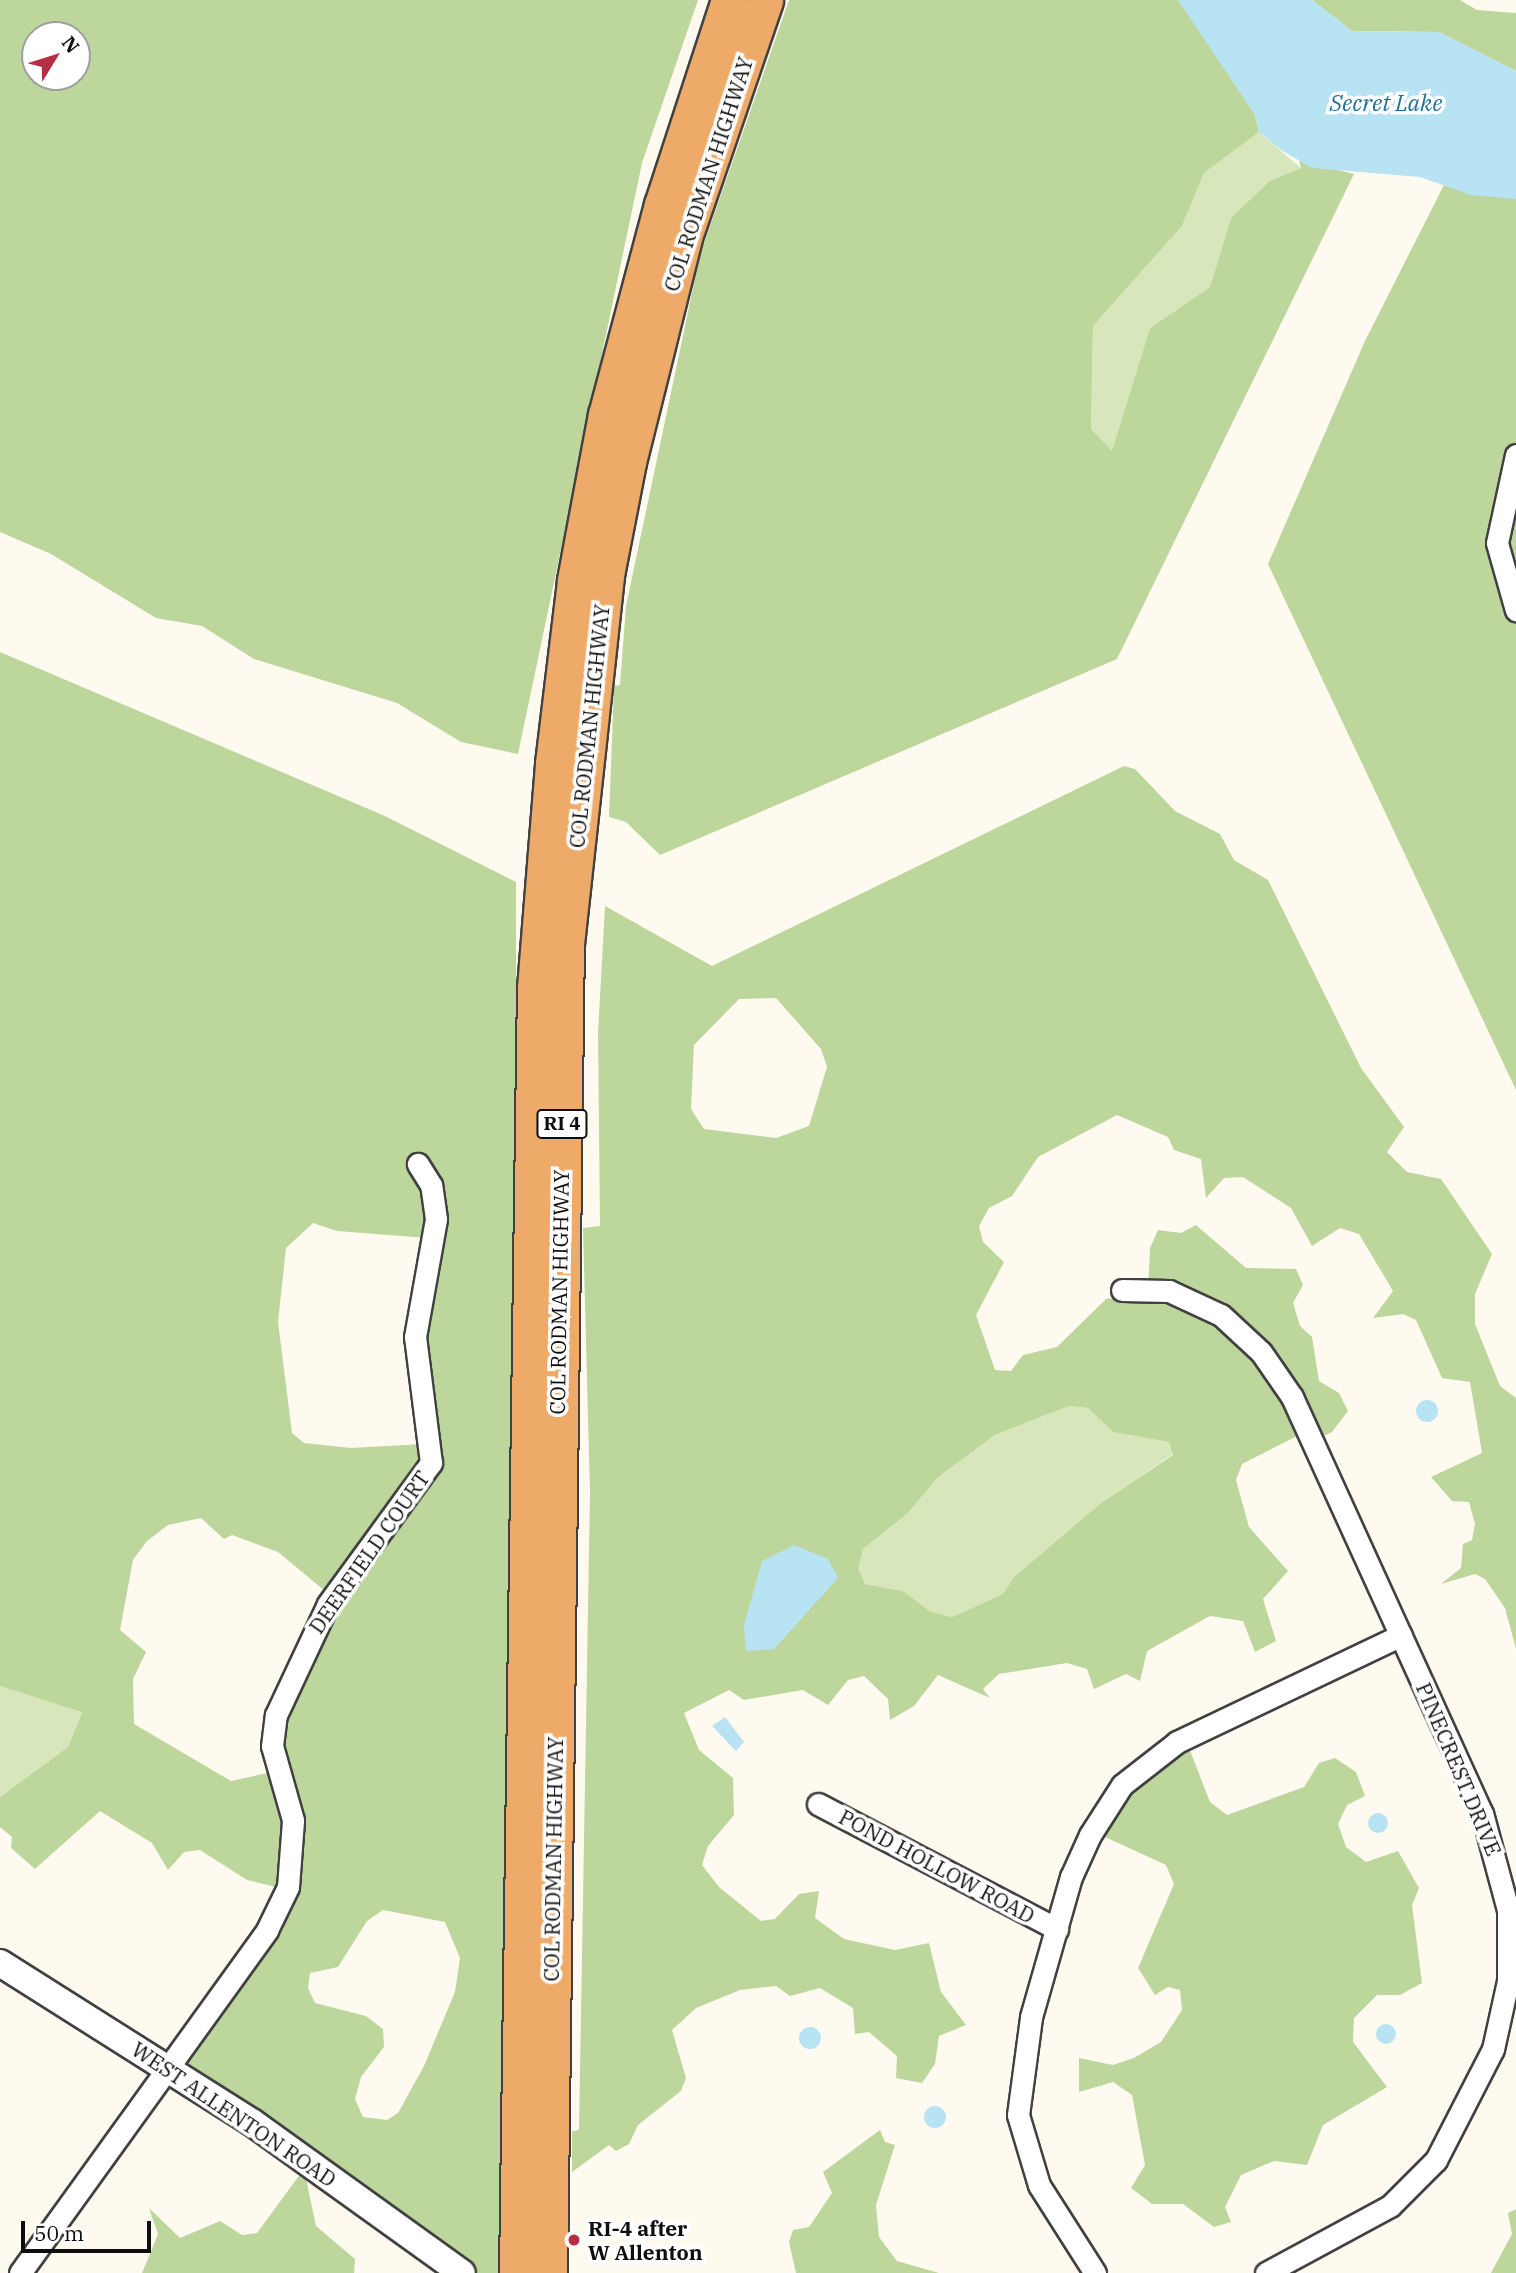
<!DOCTYPE html>
<style>
body{margin:0}
#map{position:relative;width:1516px;height:2273px;overflow:hidden;background:#fefaf0;font-family:"IBM Plex Serif",serif}
div>[style]{position:absolute}
.green>*{inset:0;background:#d7e7bb}
.forest>*{inset:0;background:#bdd69c}
.water>*{inset:0;background:#b8e3f2}
.round{border-radius:50%}
.roads{filter:drop-shadow(2px 0 #414141) drop-shadow(-2px 0 #414141) drop-shadow(0 2px #414141) drop-shadow(0 -2px #414141)}
.minor>*{height:21px;margin:-10.5px;padding:0 10.5px;transform-origin:10.5px;border-radius:10.5px;background:#fff}
.tertiary>*{height:26px;margin:-13px;padding:0 13px;transform-origin:13px;border-radius:13px;background:#fff}
.trunk>*{height:35px;margin:-17.5px;padding:0 17.5px;transform-origin:17.5px;border-radius:17.5px;background:#eeaa68}
.dots>*{width:19px;height:19px;translate:-50% -50%;box-sizing:border-box;border:4px solid #fff;border-radius:50%}
span{translate:-50% -50%;white-space:nowrap;text-align:center;line-height:1.15;-webkit-text-stroke:7px #fff;paint-order:stroke}
.shield-label span{padding:2px 5px;background:#fff;border:2px solid;border-radius:5px;-webkit-text-stroke-width:0}
.shield-label{font-size:19px;color:#0e0e0e;font-weight:700}
.street-label{font-size:21px;color:#0e0e0e}
.poi-label{font-size:21px;color:#0e0e0e;font-weight:700}
.left{translate:0 -50%;text-align:left}
.water-label{font-size:23px;color:#1f7199;font-style:italic}
.north{position:absolute;left:21px;top:21px;width:70px;height:70px;box-sizing:border-box;background:#fff;border:2px solid #9f9f9f;border-radius:50%;rotate:52deg;font-size:19px;font-weight:700;line-height:28px;text-align:center;color:#0e0e0e}
.north::after{content:'';display:block;margin:auto;width:24px;height:32px;background:#b62e44;clip-path:polygon(50% 0,100% 100%,50% 72%,0 100%)}
.scale{position:absolute;left:21px;top:2221px;width:130px;height:32px;box-sizing:border-box;border:4px solid #0e0e0e;border-top:0;padding-left:9px;font-size:21px;line-height:24px;white-space:nowrap;color:#0e0e0e;-webkit-text-stroke:5px #fff;paint-order:stroke}
</style>
<div id="map">
<div class="green">
<div style="clip-path:polygon(1259px 132px,1301px 168px,1231px 218px,1210px 287px,1150px 328px,1112px 452px,1091px 429px,1093px 326px,1182px 226px,1204px 173px)"></div>
<div style="clip-path:polygon(1069px 1406px,1088px 1408px,1113px 1432px,1169px 1442px,1173px 1454px,1101px 1503px,1014px 1577px,1003px 1594px,952px 1617px,931px 1612px,903px 1591px,865px 1584px,857px 1570px,863px 1549px,908px 1513px,938px 1477px,995px 1435px)"></div>
<div style="clip-path:polygon(0 1686px,82px 1711px,68px 1747px,0 1797px)"></div>
</div>
<div class="forest">
<div style="clip-path:polygon(evenodd,0 0,698px 0,642px 163px,518px 754px,461px 742px,397px 703px,254px 659px,202px 626px,156px 618px,51px 554px,0 532px,0 0,77px 35px,77px 77px,35px 77px,35px 35px,77px 35px)"></div>
<div style="clip-path:polygon(789px 0,1178px 0,1186px 9px,1255px 115px,1259px 132px,1204px 173px,1182px 226px,1093px 326px,1091px 429px,1112px 451px,1150px 328px,1210px 287px,1231px 218px,1270px 181px,1301px 168px,1299px 161px,1354px 174px,1117px 659px,660px 855px,626px 822px,609px 817px,614px 686px,620px 685px,626px 606px,700px 255px)"></div>
<div style="clip-path:polygon(1312px 0,1460px 0,1477px 10px,1516px 13px,1516px 71px,1439px 32px,1352px 31px)"></div>
<div style="clip-path:polygon(1444px 185px,1516px 199px,1516px 1090px,1268px 564px,1365px 341px)"></div>
<div style="clip-path:polygon(evenodd,0 652px,385px 816px,516px 882px,516px 2273px,455px 2273px,168px 2076px,244px 1964px,281px 1888px,247px 1880px,200px 1850px,184px 1852px,168px 1870px,152px 1843px,100px 1811px,35px 1869px,11px 1848px,12px 1837px,0 1827px,0 1797px,68px 1747px,82px 1712px,0 1686px,0 652px,313px 1223px,337px 1231px,427px 1238px,423px 1444px,351px 1448px,304px 1443px,292px 1433px,278px 1322px,286px 1248px,313px 1223px,0 652px,201px 1518px,224px 1539px,232px 1535px,278px 1552px,331px 1596px,277px 1712px,272px 1772px,231px 1781px,134px 1724px,133px 1679px,146px 1652px,120px 1630px,133px 1560px,147px 1541px,168px 1525px,201px 1518px,0 652px,383px 1910px,445px 1922px,460px 1958px,455px 1992px,424px 2066px,398px 2113px,387px 2120px,363px 2117px,355px 2099px,361px 2077px,384px 2047px,383px 2029px,366px 2016px,315px 2003px,308px 1988px,310px 1973px,338px 1967px,367px 1921px,383px 1910px)"></div>
<div style="clip-path:polygon(evenodd,1124px 766px,1135px 769px,1175px 811px,1220px 834px,1234px 860px,1268px 880px,1361px 1068px,1404px 1127px,1387px 1152px,1407px 1172px,1441px 1179px,1492px 1254px,1475px 1294px,1475px 1324px,1500px 1386px,1516px 1398px,1516px 1649px,1505px 1608px,1485px 1579px,1475px 1574px,1441px 1584px,1461px 1568px,1463px 1544px,1472px 1540px,1475px 1524px,1469px 1502px,1452px 1501px,1431px 1477px,1482px 1453px,1470px 1382px,1442px 1378px,1416px 1320px,1403px 1314px,1373px 1318px,1393px 1291px,1359px 1234px,1340px 1228px,1312px 1246px,1291px 1208px,1243px 1177px,1224px 1178px,1206px 1198px,1201px 1159px,1174px 1150px,1168px 1137px,1117px 1115px,1038px 1157px,1012px 1196px,989px 1208px,979px 1226px,983px 1242px,1004px 1262px,976px 1315px,995px 1370px,1011px 1371px,1023px 1355px,1057px 1347px,1106px 1299px,1148px 1294px,1150px 1248px,1158px 1230px,1181px 1233px,1196px 1225px,1246px 1268px,1296px 1269px,1303px 1285px,1293px 1303px,1300px 1326px,1312px 1337px,1319px 1381px,1339px 1393px,1348px 1411px,1332px 1432px,1311px 1442px,1301px 1434px,1242px 1464px,1236px 1480px,1249px 1527px,1288px 1571px,1263px 1599px,1276px 1641px,1255px 1652px,1243px 1621px,1210px 1616px,1147px 1651px,1140px 1681px,1126px 1674px,1094px 1689px,1087px 1669px,1067px 1663px,999px 1674px,983px 1689px,990px 1698px,938px 1675px,914px 1706px,890px 1720px,888px 1699px,864px 1676px,848px 1680px,828px 1705px,803px 1690px,744px 1700px,729px 1690px,684px 1713px,699px 1750px,733px 1778px,734px 1815px,708px 1846px,702px 1865px,719px 1887px,761px 1921px,775px 1919px,799px 1894px,819px 1891px,815px 1918px,844px 1939px,895px 1950px,929px 1943px,941px 1992px,966px 2025px,939px 2036px,935px 2064px,922px 2083px,896px 2078px,897px 2056px,869px 2032px,855px 2034px,853px 2008px,820px 1988px,790px 1996px,776px 1986px,740px 1990px,696px 2008px,672px 2030px,686px 2078px,681px 2091px,638px 2125px,629px 2144px,616px 2151px,609px 2145px,572px 2172px,572px 2131px,579px 2130px,590px 1493px,583px 1228px,600px 1226px,598px 1033px,605px 906px,712px 966px,1124px 766px,776px 998px,821px 1049px,827px 1067px,809px 1126px,776px 1138px,704px 1129px,691px 1109px,694px 1045px,739px 999px,776px 998px,1124px 766px,1069px 1406px,1088px 1408px,1113px 1432px,1169px 1442px,1173px 1455px,1101px 1503px,1014px 1577px,1003px 1594px,952px 1617px,931px 1612px,903px 1591px,865px 1584px,858px 1569px,863px 1549px,908px 1513px,938px 1477px,995px 1435px,1069px 1406px)"></div>
<div style="clip-path:polygon(1186px 1740px,1210px 1802px,1227px 1815px,1304px 1787px,1319px 1763px,1335px 1758px,1356px 1772px,1365px 1796px,1347px 1805px,1338px 1824px,1346px 1847px,1366px 1862px,1398px 1851px,1419px 1888px,1412px 1905px,1422px 1983px,1400px 1995px,1377px 1995px,1354px 2018px,1353px 2042px,1387px 2087px,1323px 2125px,1307px 2165px,1274px 2161px,1241px 2175px,1225px 2207px,1231px 2222px,1214px 2227px,1183px 2204px,1152px 2204px,1131px 2188px,1145px 2165px,1132px 2095px,1113px 2082px,1079px 2092px,1079px 2058px,1113px 2065px,1134px 2058px,1161px 2042px,1182px 2010px,1180px 1990px,1168px 1987px,1155px 1995px,1138px 1968px,1174px 1884px,1166px 1865px,1092px 1831px)"></div>
<div style="clip-path:polygon(880px 2130px,885px 2142px,895px 2145px,876px 2205px,879px 2237px,897px 2261px,939px 2273px,796px 2273px,789px 2242px,793px 2230px,809px 2227px,832px 2193px,823px 2172px)"></div>
<div style="clip-path:polygon(304px 2169px,316px 2226px,355px 2259px,354px 2273px,142px 2273px,158px 2234px,149px 2208px,180px 2238px,220px 2221px,242px 2235px,257px 2233px)"></div>
<div style="clip-path:polygon(1516px 2209px,1516px 2273px,1491px 2273px,1512px 2234px,1508px 2213px)"></div>
</div>
<div class="water">
<div style="clip-path:polygon(1178px 0,1312px 0,1352px 31px,1439px 32px,1516px 71px,1516px 199px,1471px 195px,1420px 177px,1312px 168px,1281px 150px,1259px 132px,1255px 115px)"></div>
<div class="round" style="left:1416px;top:1400px;width:22px;height:22px"></div>
<div style="clip-path:polygon(794px 1545px,828px 1559px,838px 1578px,774px 1649px,746px 1651px,744px 1625px,762px 1561px)"></div>
<div style="clip-path:polygon(725px 1717px,744px 1742px,736px 1751px,712px 1726px)"></div>
<div class="round" style="left:1368px;top:1813px;width:20px;height:20px"></div>
<div class="round" style="left:1376px;top:2024px;width:20px;height:20px"></div>
<div class="round" style="left:799px;top:2027px;width:22px;height:22px"></div>
<div class="round" style="left:924px;top:2106px;width:22px;height:22px"></div>
</div>
<div class="roads">
<div class="minor">
<div style="left:1516px;top:455px;width:90px;rotate:102.2deg"></div>
<div style="left:1497px;top:543px;width:70px;rotate:74.2deg"></div>
<div style="left:1122px;top:1290px;width:47px;rotate:1.2deg"></div>
<div style="left:1169px;top:1291px;width:57px;rotate:24.8deg"></div>
<div style="left:1221px;top:1315px;width:54px;rotate:42.8deg"></div>
<div style="left:1261px;top:1352px;width:55px;rotate:55.4deg"></div>
<div style="left:1292px;top:1397px;width:457px;rotate:65.5deg"></div>
<div style="left:1482px;top:1813px;width:100px;rotate:75deg"></div>
<div style="left:1508px;top:1910px;width:71px;rotate:90deg"></div>
<div style="left:1508px;top:1981px;width:70px;rotate:102.4deg"></div>
<div style="left:1493px;top:2049px;width:125px;rotate:117.2deg"></div>
<div style="left:1436px;top:2160px;width:65px;rotate:135deg"></div>
<div style="left:1390px;top:2206px;width:141px;rotate:151.6deg"></div>
<div style="left:818px;top:1804px;width:270px;rotate:27.6deg"></div>
<div style="left:20px;top:2273px;width:423px;rotate:-54.2deg"></div>
<div style="left:267px;top:1930px;width:48px;rotate:-64deg"></div>
<div style="left:288px;top:1887px;width:67px;rotate:-85.7deg"></div>
<div style="left:293px;top:1820px;width:77px;rotate:-105.8deg"></div>
<div style="left:272px;top:1746px;width:31px;rotate:-83deg"></div>
<div style="left:276px;top:1715px;width:123px;rotate:-64.9deg"></div>
<div style="left:328px;top:1604px;width:175px;rotate:-53.9deg"></div>
<div style="left:431px;top:1463px;width:127px;rotate:-97.2deg"></div>
<div style="left:415px;top:1337px;width:120px;rotate:-79.9deg"></div>
<div style="left:436px;top:1219px;width:34px;rotate:-98deg"></div>
<div style="left:431px;top:1185px;width:25px;rotate:-122deg"></div>
<div style="left:1095px;top:2273px;width:104px;rotate:-122.5deg"></div>
<div style="left:1039px;top:2185px;width:73px;rotate:-106.7deg"></div>
<div style="left:1018px;top:2115px;width:99px;rotate:-82.4deg"></div>
<div style="left:1031px;top:2017px;width:146px;rotate:-74.1deg"></div>
<div style="left:1071px;top:1877px;width:46px;rotate:-65.7deg"></div>
<div style="left:1090px;top:1835px;width:59px;rotate:-57.4deg"></div>
<div style="left:1122px;top:1785px;width:70px;rotate:-38deg"></div>
<div style="left:1177px;top:1742px;width:248px;rotate:-25.5deg"></div>
</div>
<div class="tertiary">
<div style="left:0;top:1963px;width:299px;rotate:32.3deg"></div>
<div style="left:253px;top:2123px;width:257px;rotate:35.7deg"></div>
</div>
<div class="trunk">
<div style="left:517px;top:2273px;width:1285px;rotate:-89.2deg"></div>
<div style="left:535px;top:988px;width:226px;rotate:-85.4deg"></div>
<div style="left:553px;top:763px;width:184px;rotate:-83.1deg"></div>
<div style="left:575px;top:580px;width:168px;rotate:-79.4deg"></div>
<div style="left:606px;top:415px;width:217px;rotate:-75.1deg"></div>
<div style="left:662px;top:205px;width:216px;rotate:-71.9deg"></div>
<div style="left:549px;top:2273px;width:1329px;rotate:-89.27deg"></div>
<div style="left:566px;top:944px;width:371px;rotate:-83.8deg"></div>
<div style="left:606px;top:575px;width:115px;rotate:-79deg"></div>
<div style="left:628px;top:462px;width:232px;rotate:-76deg"></div>
<div style="left:684px;top:237px;width:250px;rotate:-71.1deg"></div>
</div>
</div>
<div class="dots">
<div style="left:574px;top:2240px;background:#b62e44"></div>
</div>
<div class="shield-label">
<span style="left:562px;top:1124px">RI 4</span>
</div>
<div class="street-label">
<span style="left:708px;top:174px;rotate:-72deg">COL RODMAN HIGHWAY</span>
<span style="left:589px;top:726px;rotate:-84deg">COL RODMAN HIGHWAY</span>
<span style="left:559px;top:1292px;rotate:-89deg">COL RODMAN HIGHWAY</span>
<span style="left:369px;top:1552px;rotate:-55deg">DEERFIELD COURT</span>
<span style="left:1459px;top:1769px;rotate:67deg">PINECREST DRIVE</span>
<span style="left:553px;top:1859px;rotate:-89deg">COL RODMAN HIGHWAY</span>
<span style="left:937px;top:1866px;rotate:28deg">POND HOLLOW ROAD</span>
<span style="left:234px;top:2114px;rotate:34deg">WEST ALLENTON ROAD</span>
</div>
<div class="poi-label">
<span class="left" style="left:588px;top:2240px">RI-4 after<br>W Allenton</span>
</div>
<div class="water-label">
<span style="left:1386px;top:102px">Secret Lake</span>
</div>
<div class="north">N</div>
<div class="scale">50 m</div>
</div>
